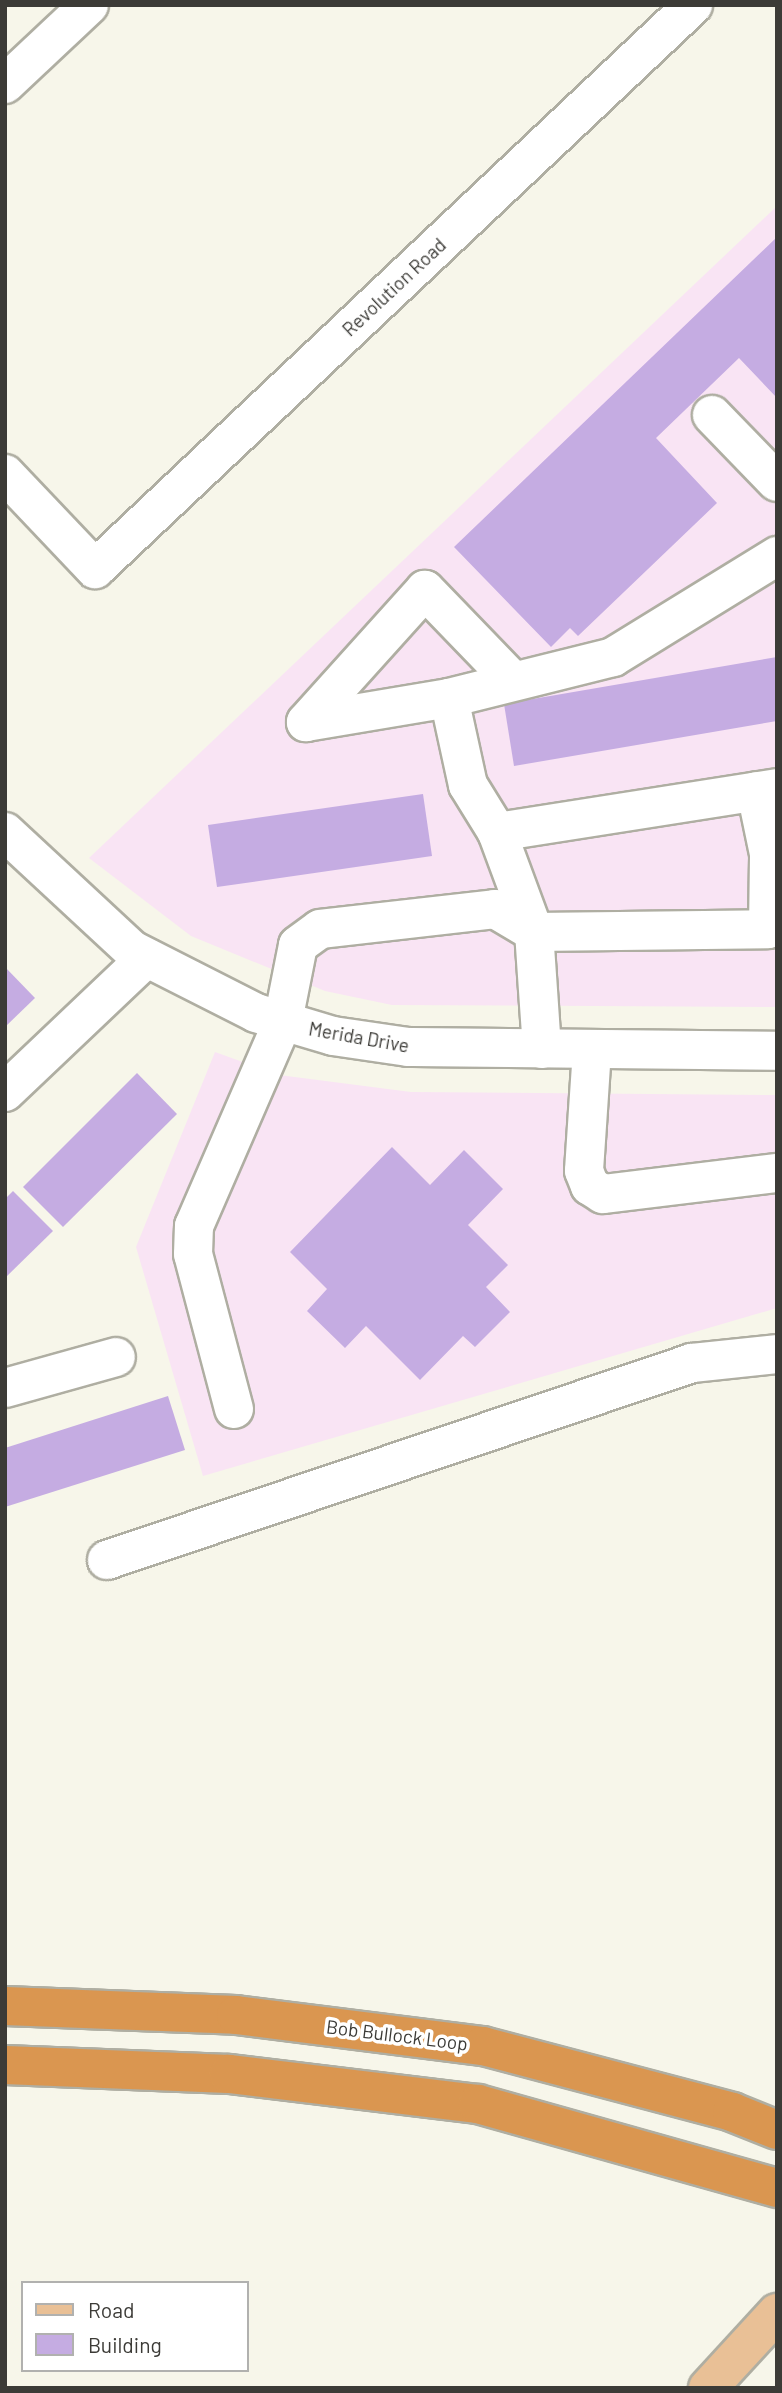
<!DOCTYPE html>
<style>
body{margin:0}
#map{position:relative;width:782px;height:2393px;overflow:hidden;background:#f7f6ea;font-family:Barlow,sans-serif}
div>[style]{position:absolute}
.commercial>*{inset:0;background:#f9e4f4}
.building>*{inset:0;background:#c5ace2}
.roads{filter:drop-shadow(2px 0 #afaea2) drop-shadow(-2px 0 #afaea2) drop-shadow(0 2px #afaea2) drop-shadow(0 -2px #afaea2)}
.minor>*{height:38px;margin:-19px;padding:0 19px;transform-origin:19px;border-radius:19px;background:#fff}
.major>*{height:38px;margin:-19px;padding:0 19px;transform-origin:19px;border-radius:19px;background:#e9c096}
.highway>*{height:38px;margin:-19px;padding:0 19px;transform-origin:19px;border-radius:19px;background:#da9650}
span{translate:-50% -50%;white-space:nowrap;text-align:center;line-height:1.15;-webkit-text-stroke:7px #fff;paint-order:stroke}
.street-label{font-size:19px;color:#3c3b37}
.frame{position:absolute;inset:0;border:7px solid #3c3b37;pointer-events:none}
.legend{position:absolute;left:21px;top:2281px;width:228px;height:91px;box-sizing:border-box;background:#fff;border:2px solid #b1b1af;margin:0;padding:9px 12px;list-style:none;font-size:21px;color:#3c3b37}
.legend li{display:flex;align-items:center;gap:14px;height:35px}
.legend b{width:35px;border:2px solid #b1b1af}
</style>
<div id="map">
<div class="commercial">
<div style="clip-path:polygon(777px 206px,777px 1007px,392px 1005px,325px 991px,191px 936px,89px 858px)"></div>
<div style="clip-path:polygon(215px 1052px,279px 1075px,411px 1092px,777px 1095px,777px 1308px,203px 1476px,136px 1247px)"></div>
</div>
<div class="building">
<div style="clip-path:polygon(777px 237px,777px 398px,739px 358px,656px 438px,717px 503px,578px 636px,570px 628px,551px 647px,454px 547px)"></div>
<div style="clip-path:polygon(777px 657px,777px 721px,514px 766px,504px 704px)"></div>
<div style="clip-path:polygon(423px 794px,432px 856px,217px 887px,208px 825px)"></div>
<div style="clip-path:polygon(5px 967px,35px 998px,5px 1027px)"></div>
<div style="clip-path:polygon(137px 1073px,177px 1114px,63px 1227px,23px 1187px)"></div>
<div style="clip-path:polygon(392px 1147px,430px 1185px,464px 1150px,503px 1189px,468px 1225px,508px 1265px,486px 1287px,510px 1312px,475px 1347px,463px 1336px,420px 1380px,366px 1326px,345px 1348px,307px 1311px,327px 1289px,290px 1252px)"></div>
<div style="clip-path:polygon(13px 1191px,53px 1231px,5px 1278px,5px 1199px)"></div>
<div style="clip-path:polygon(168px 1396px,185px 1450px,5px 1507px,5px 1448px)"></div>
</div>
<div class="roads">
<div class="minor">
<div style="left:5px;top:84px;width:115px;rotate:-43.2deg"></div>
<div style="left:712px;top:415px;width:93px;rotate:45.9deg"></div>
<div style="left:5px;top:474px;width:131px;rotate:46.5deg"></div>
<div style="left:95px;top:569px;width:822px;rotate:-43.32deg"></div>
<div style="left:511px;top:679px;width:124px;rotate:-134deg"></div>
<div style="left:425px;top:590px;width:178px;rotate:132deg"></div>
<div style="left:306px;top:722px;width:145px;rotate:-9.5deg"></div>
<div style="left:449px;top:698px;width:169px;rotate:-14deg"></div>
<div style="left:613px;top:657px;width:193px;rotate:-31.6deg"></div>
<div style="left:449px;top:698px;width:89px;rotate:77.7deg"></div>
<div style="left:468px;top:785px;width:55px;rotate:58.3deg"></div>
<div style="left:5px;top:832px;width:173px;rotate:42.9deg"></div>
<div style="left:132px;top:950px;width:139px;rotate:26.9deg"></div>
<div style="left:256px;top:1013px;width:80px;rotate:16.6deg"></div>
<div style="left:333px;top:1036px;width:76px;rotate:8.3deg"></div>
<div style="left:408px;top:1047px;width:369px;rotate:0.6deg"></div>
<div style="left:542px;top:1049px;width:117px;rotate:-93.9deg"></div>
<div style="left:534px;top:932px;width:107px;rotate:-110.3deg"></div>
<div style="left:497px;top:832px;width:283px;rotate:-8.9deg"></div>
<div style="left:592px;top:1050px;width:121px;rotate:93.8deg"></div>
<div style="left:584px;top:1171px;width:16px;rotate:68deg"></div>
<div style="left:590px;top:1186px;width:15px;rotate:32deg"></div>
<div style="left:603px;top:1194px;width:175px;rotate:-6.9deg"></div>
<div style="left:5px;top:1092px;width:195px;rotate:-43.5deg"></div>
<div style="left:5px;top:1388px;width:115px;rotate:-15.6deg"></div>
<div style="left:234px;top:1409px;width:160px;rotate:-104.8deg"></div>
<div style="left:193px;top:1254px;width:28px;rotate:-88deg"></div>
<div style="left:194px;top:1226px;width:223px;rotate:-66.5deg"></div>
<div style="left:283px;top:1021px;width:77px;rotate:-78.8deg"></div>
<div style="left:298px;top:945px;width:27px;rotate:-36deg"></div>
<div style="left:320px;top:929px;width:176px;rotate:-6.5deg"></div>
<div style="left:495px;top:909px;width:45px;rotate:30.5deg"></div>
<div style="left:534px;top:932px;width:234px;rotate:-0.7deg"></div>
<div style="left:768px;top:929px;width:75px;rotate:-89.2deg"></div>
<div style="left:769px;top:854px;width:64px;rotate:-101.7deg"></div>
<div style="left:107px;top:1560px;width:617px;rotate:-18.61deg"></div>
<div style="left:692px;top:1363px;width:85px;rotate:-6deg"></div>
</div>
<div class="major">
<div style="left:708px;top:2388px;width:102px;rotate:-47.4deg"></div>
</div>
<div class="highway">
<div style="left:5px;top:2006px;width:231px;rotate:2.2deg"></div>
<div style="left:236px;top:2015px;width:249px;rotate:7.2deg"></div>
<div style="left:483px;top:2046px;width:258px;rotate:14.8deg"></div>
<div style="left:732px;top:2112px;width:48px;rotate:21.8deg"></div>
<div style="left:5px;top:2065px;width:224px;rotate:2.3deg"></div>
<div style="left:229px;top:2074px;width:251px;rotate:6.9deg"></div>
<div style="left:478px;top:2104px;width:311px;rotate:15.7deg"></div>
</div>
</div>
<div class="street-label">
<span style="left:394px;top:287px;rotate:-43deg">Revolution Road</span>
<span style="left:359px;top:1037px;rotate:10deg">Merida Drive</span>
<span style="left:397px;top:2035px;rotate:7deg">Bob Bullock Loop</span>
</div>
<div class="frame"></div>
<ul class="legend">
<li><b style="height:9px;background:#e9c096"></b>Road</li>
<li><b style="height:19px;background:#c5ace2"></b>Building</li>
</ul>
</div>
